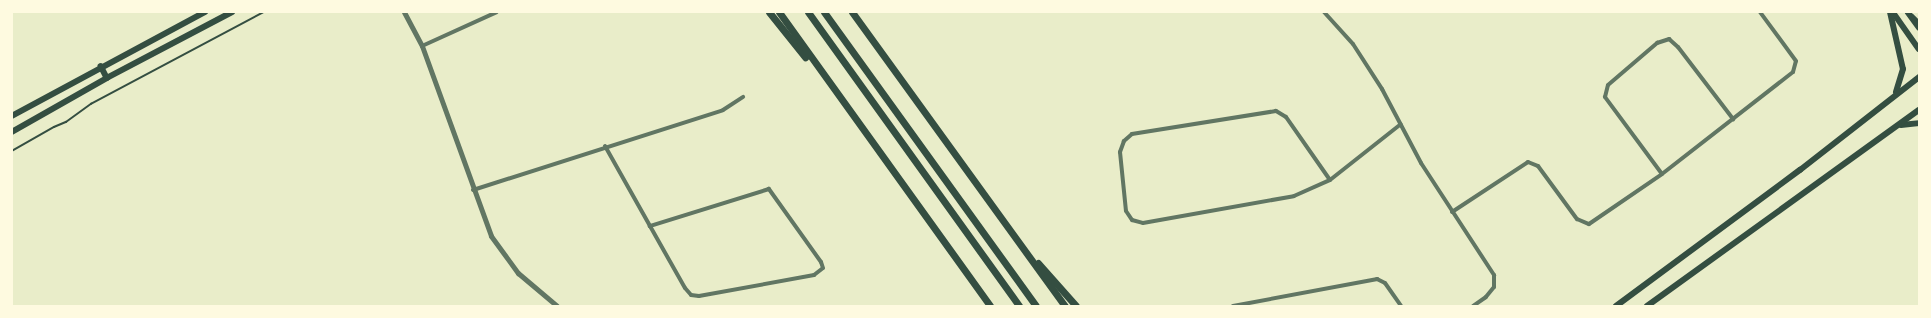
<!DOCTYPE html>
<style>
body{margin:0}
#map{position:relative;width:1931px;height:318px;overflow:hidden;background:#e9edc9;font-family:"Playfair Display",serif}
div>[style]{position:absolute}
.path>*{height:1.5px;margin:-0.75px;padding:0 0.75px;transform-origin:0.75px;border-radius:0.75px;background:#344e41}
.minor>*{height:4px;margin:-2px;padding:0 2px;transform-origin:2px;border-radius:2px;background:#617663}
.tertiary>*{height:5px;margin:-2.5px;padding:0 2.5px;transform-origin:2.5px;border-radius:2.5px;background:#617663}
.secondary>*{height:5.5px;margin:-2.75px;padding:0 2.75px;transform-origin:2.75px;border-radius:2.75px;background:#344e41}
.primary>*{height:6px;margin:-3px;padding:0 3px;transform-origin:3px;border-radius:3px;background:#344e41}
.motorway>*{height:7px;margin:-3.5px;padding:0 3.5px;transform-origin:3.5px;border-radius:3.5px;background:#344e41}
span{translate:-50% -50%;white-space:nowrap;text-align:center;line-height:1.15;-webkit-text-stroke:4px #fefae0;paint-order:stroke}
.frame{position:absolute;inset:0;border:13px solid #fefae0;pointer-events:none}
</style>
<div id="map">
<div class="path">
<div style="left:12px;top:151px;width:48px;rotate:-29.7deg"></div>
<div style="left:54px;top:127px;width:13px;rotate:-23deg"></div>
<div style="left:66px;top:122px;width:31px;rotate:-36deg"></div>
<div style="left:91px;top:104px;width:196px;rotate:-28deg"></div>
</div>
<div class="minor">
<div style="left:1324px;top:12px;width:43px;rotate:47.8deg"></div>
<div style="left:1353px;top:44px;width:54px;rotate:57.2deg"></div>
<div style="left:1382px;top:89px;width:84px;rotate:62.2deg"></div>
<div style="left:1421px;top:163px;width:134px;rotate:56.9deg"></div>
<div style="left:1494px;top:275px;width:12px;rotate:90deg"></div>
<div style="left:1494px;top:287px;width:13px;rotate:129deg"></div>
<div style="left:1486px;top:297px;width:16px;rotate:145deg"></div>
<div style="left:422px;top:46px;width:82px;rotate:-24.4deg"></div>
<div style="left:605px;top:146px;width:92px;rotate:60.6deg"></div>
<div style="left:650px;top:226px;width:71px;rotate:60.6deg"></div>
<div style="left:685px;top:288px;width:9px;rotate:49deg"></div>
<div style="left:691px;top:295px;width:8px;rotate:7deg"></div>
<div style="left:699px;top:296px;width:117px;rotate:-10.3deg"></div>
<div style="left:814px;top:275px;width:11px;rotate:-38deg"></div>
<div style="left:823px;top:268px;width:6px;rotate:-108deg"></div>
<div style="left:821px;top:262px;width:90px;rotate:-125.5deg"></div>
<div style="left:769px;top:189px;width:125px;rotate:162.7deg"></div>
<div style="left:1662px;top:174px;width:96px;rotate:-126.5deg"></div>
<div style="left:1605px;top:97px;width:12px;rotate:-76deg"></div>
<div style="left:1608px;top:85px;width:65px;rotate:-40.6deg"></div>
<div style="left:1657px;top:43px;width:13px;rotate:-18deg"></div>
<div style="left:1669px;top:39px;width:12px;rotate:42deg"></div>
<div style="left:1678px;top:47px;width:91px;rotate:52.6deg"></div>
<div style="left:1330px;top:180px;width:77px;rotate:-124.9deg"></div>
<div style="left:1286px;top:117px;width:12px;rotate:-149deg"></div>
<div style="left:1276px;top:111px;width:146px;rotate:170.9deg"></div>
<div style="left:1132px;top:134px;width:11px;rotate:139deg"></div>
<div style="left:1124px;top:141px;width:12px;rotate:110deg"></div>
<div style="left:1120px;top:152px;width:59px;rotate:84.2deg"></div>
<div style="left:1126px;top:211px;width:11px;rotate:56deg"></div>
<div style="left:1132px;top:220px;width:11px;rotate:15deg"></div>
<div style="left:1143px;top:223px;width:153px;rotate:-10.1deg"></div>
<div style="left:1294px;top:196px;width:39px;rotate:-24deg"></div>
<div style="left:1330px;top:180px;width:90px;rotate:-38.3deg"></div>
<div style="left:473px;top:190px;width:262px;rotate:-17.7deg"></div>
<div style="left:723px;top:110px;width:24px;rotate:-33deg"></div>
<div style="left:1452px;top:212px;width:91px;rotate:-33.3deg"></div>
<div style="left:1528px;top:162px;width:11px;rotate:22deg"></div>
<div style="left:1538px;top:166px;width:66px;rotate:53.7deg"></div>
<div style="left:1577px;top:219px;width:13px;rotate:23deg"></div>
<div style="left:1589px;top:224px;width:88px;rotate:-34.4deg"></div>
<div style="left:1662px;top:174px;width:166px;rotate:-37.9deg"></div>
<div style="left:1793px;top:72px;width:11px;rotate:-75deg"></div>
<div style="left:1796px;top:61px;width:61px;rotate:-126.3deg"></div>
<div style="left:1233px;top:306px;width:147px;rotate:-10.6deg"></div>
<div style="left:1377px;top:279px;width:9px;rotate:27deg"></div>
<div style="left:1385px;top:283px;width:28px;rotate:55deg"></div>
</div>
<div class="tertiary">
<div style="left:404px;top:12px;width:38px;rotate:62deg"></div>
<div style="left:422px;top:46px;width:202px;rotate:70deg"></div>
<div style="left:491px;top:236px;width:46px;rotate:53.9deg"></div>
<div style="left:518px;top:273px;width:51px;rotate:40.2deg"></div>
</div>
<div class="secondary">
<div style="left:1893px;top:12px;width:45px;rotate:54.9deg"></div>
<div style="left:1908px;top:12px;width:19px;rotate:54deg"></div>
<div style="left:101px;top:66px;width:13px;rotate:63deg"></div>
<div style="left:12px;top:116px;width:219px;rotate:-28.3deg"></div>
<div style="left:12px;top:132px;width:109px;rotate:-29.6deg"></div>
<div style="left:107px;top:78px;width:141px;rotate:-27.8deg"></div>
</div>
<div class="primary">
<div style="left:1890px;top:12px;width:58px;rotate:77.2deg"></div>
<div style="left:1903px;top:69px;width:24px;rotate:107deg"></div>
<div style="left:1912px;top:17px;width:10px;rotate:45deg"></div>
<div style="left:1901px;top:125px;width:18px;rotate:-6deg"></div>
<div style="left:1616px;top:306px;width:229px;rotate:-36.5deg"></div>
<div style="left:1800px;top:170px;width:151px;rotate:-38deg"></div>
<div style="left:1647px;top:306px;width:335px;rotate:-35.8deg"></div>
</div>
<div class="motorway">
<div style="left:769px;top:12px;width:58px;rotate:51.3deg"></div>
<div style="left:779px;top:12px;width:362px;rotate:54.3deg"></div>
<div style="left:808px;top:12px;width:362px;rotate:54.3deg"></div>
<div style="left:824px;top:12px;width:362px;rotate:54.2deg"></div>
<div style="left:852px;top:12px;width:363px;rotate:54.1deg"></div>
<div style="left:1038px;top:263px;width:57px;rotate:48.5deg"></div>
</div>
<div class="frame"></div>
</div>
